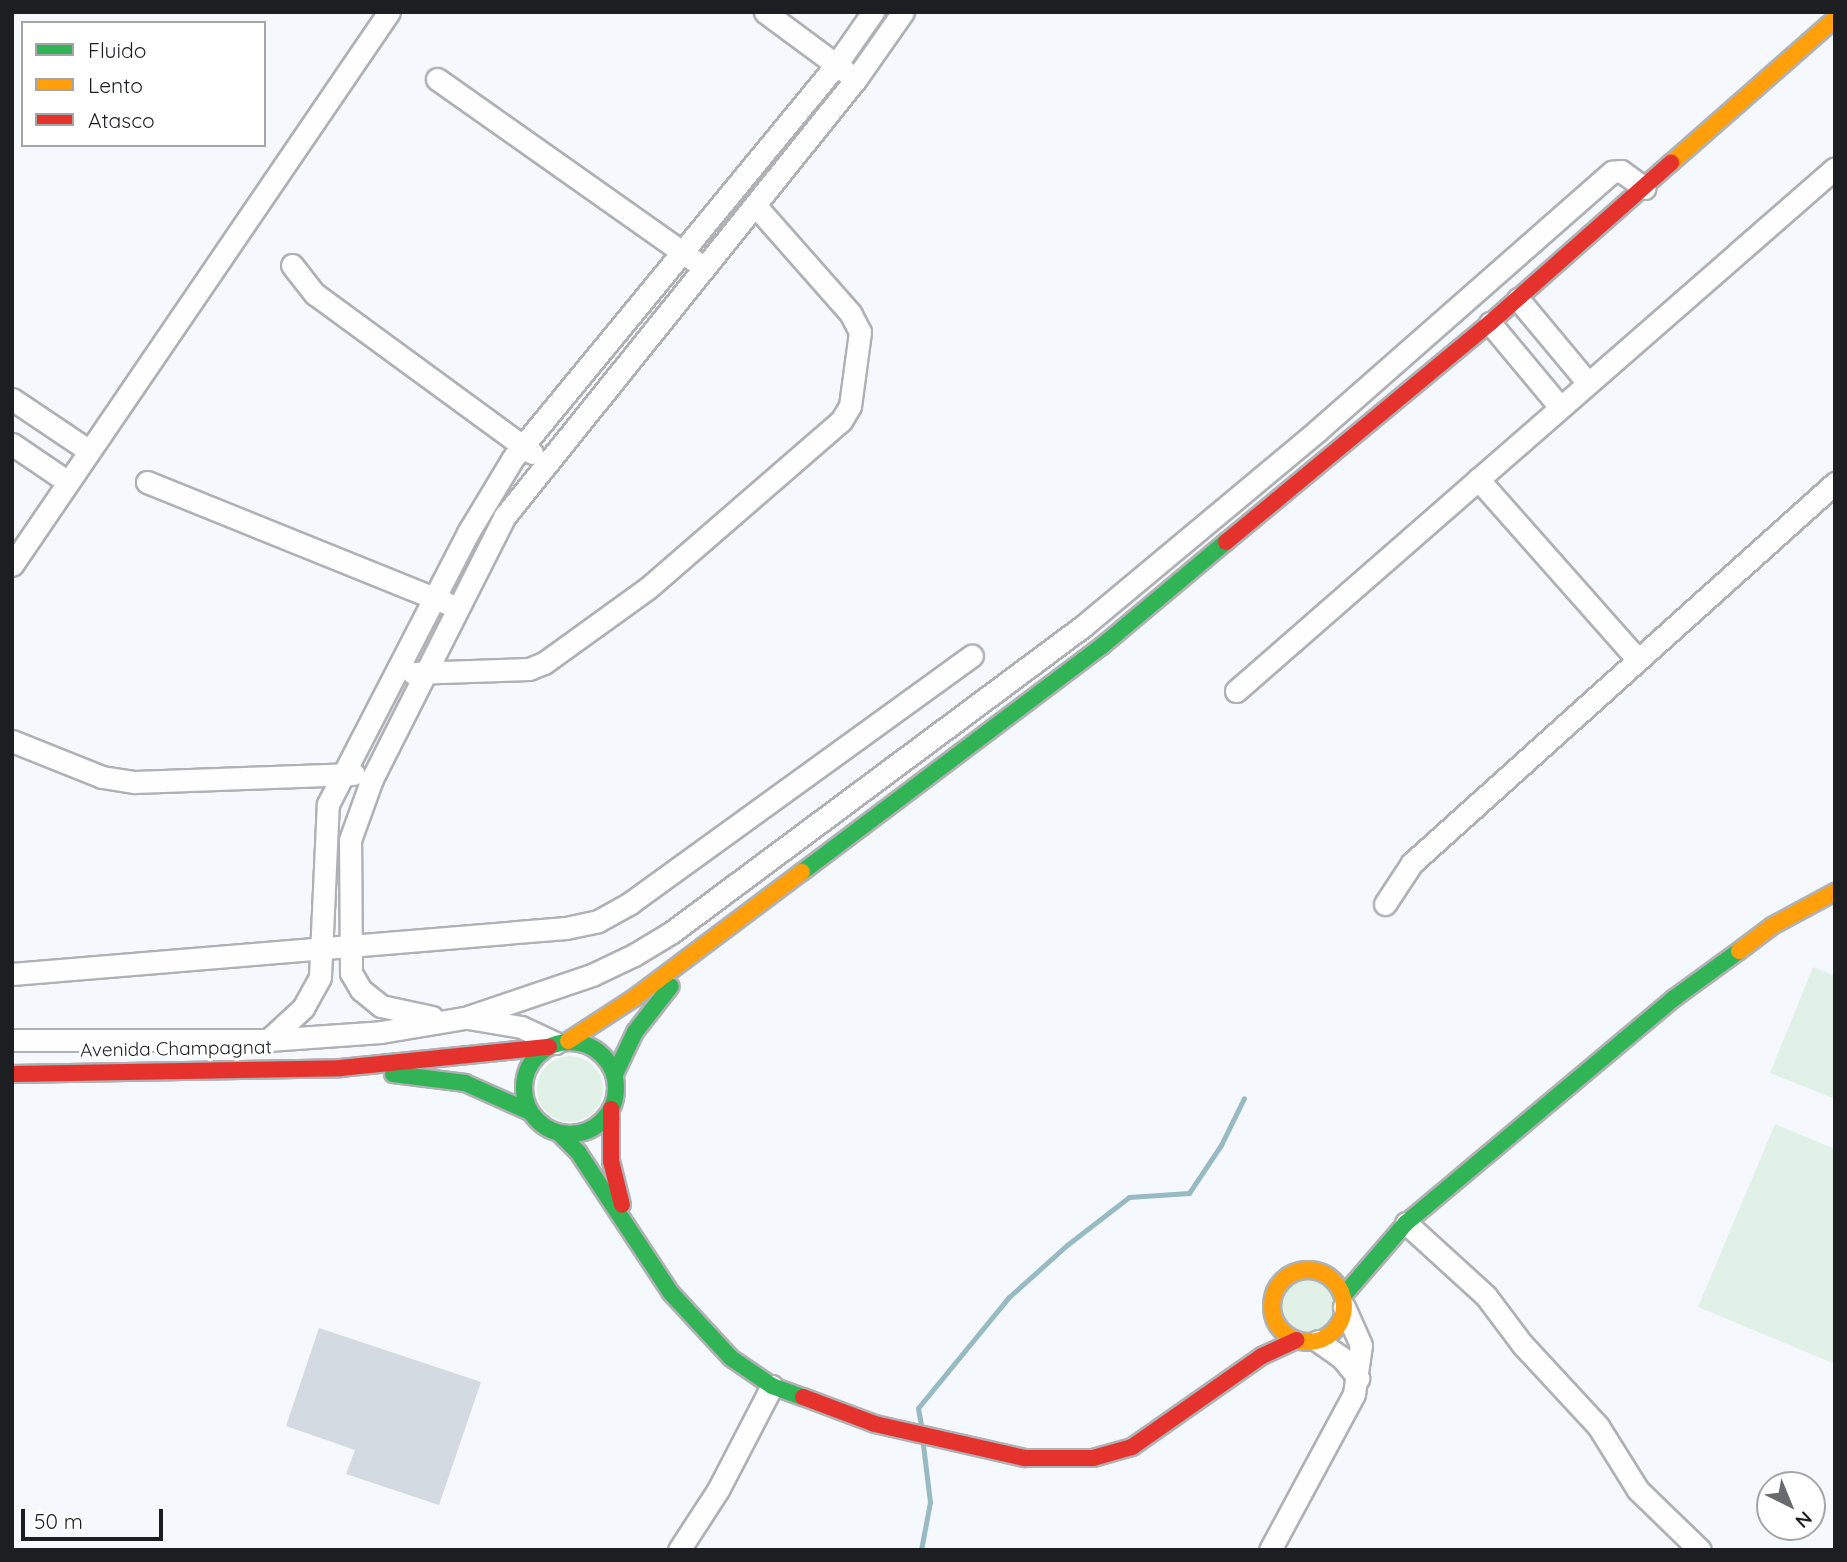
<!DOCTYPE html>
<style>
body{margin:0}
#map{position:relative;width:1847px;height:1562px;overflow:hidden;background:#f5f8fc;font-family:Quicksand,sans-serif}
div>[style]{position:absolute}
.green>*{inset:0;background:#e2f1e8}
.round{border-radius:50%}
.stream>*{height:5px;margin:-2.5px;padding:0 2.5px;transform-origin:2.5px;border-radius:2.5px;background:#97bac3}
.building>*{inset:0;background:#d4dae2}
.roads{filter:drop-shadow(2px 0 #afb1b4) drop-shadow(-2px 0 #afb1b4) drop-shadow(0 2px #afb1b4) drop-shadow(0 -2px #afb1b4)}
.street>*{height:21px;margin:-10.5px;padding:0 10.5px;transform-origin:10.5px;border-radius:10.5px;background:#fefeff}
.fast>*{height:16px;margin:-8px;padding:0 8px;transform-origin:8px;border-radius:8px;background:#30b455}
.fast>.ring{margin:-8px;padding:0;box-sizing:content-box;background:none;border:16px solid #30b455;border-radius:50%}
.slow>*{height:16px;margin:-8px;padding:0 8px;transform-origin:8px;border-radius:8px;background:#ff9f0a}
.slow>.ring{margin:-8px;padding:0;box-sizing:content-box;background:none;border:16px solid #ff9f0a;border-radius:50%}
.jam>*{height:16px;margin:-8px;padding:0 8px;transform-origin:8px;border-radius:8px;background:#e5322d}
span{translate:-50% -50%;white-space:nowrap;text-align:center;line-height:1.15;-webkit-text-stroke:6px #fff;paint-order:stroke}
.street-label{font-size:19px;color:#1c1e22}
.frame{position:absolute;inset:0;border:14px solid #1c1e22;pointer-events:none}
.legend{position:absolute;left:21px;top:21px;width:245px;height:126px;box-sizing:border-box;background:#fff;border:2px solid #a4a5a7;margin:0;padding:9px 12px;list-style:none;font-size:21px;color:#1c1e22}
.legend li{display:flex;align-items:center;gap:14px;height:35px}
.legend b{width:35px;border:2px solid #a4a5a7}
.north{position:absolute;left:1756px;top:1471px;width:70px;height:70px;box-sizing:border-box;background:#fff;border:2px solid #a4a5a7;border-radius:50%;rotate:137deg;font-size:19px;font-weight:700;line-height:28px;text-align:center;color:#1c1e22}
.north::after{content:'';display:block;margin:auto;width:24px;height:32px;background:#686a6e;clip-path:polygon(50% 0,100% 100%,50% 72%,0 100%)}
.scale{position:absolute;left:21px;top:1509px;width:142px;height:32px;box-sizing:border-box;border:4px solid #1c1e22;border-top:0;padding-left:9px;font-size:21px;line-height:24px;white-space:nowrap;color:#1c1e22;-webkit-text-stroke:5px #fff;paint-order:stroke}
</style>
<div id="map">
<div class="green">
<div style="clip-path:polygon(1813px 967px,1835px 976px,1835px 1099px,1770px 1073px)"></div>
<div class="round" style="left:537px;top:1056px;width:66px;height:66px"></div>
<div style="clip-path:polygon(1775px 1124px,1835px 1149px,1835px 1364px,1698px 1307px)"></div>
<div class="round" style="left:1277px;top:1275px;width:62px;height:62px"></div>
</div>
<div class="stream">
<div style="left:921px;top:1425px;width:17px;rotate:-100deg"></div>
<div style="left:918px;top:1408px;width:144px;rotate:-50.7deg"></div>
<div style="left:1009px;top:1297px;width:78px;rotate:-41.9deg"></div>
<div style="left:1067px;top:1245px;width:78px;rotate:-37.7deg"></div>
<div style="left:1129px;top:1197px;width:60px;rotate:-3.8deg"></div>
<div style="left:1189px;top:1193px;width:58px;rotate:-56.3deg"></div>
<div style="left:1221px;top:1145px;width:52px;rotate:-63.9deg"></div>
<div style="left:921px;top:1550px;width:49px;rotate:-79.4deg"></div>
<div style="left:930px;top:1502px;width:57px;rotate:-97deg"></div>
</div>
<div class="building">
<div style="clip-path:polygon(319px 1328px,481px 1382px,439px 1505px,346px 1474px,355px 1450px,286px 1426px)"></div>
</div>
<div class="roads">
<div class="street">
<div style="left:765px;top:12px;width:101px;rotate:36.5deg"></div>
<div style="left:437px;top:79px;width:314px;rotate:35.2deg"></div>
<div style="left:292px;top:265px;width:37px;rotate:52deg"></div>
<div style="left:315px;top:294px;width:269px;rotate:36.2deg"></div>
<div style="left:1518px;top:299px;width:109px;rotate:50.2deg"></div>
<div style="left:1490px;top:323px;width:109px;rotate:50.2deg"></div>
<div style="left:12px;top:399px;width:92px;rotate:33.9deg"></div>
<div style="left:12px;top:444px;width:68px;rotate:34.2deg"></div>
<div style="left:1478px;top:479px;width:240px;rotate:48.5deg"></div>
<div style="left:147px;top:482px;width:323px;rotate:22deg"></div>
<div style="left:12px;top:565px;width:669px;rotate:-55.72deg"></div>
<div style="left:413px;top:673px;width:116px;rotate:-2deg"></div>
<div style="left:529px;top:669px;width:16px;rotate:-22deg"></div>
<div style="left:544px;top:663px;width:128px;rotate:-35.8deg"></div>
<div style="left:648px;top:588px;width:255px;rotate:-40.9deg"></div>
<div style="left:841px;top:421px;width:17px;rotate:-59deg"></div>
<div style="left:850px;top:406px;width:75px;rotate:-82.3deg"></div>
<div style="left:860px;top:332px;width:20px;rotate:-117deg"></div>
<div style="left:851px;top:314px;width:145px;rotate:-131.4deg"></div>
<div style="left:1236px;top:691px;width:795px;rotate:-41.12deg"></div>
<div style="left:12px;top:741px;width:97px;rotate:21.8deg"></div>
<div style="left:102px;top:777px;width:33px;rotate:9deg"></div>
<div style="left:135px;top:782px;width:219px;rotate:-2.1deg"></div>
<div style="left:1385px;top:904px;width:49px;rotate:-56.6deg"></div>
<div style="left:1412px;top:863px;width:569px;rotate:-41.93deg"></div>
<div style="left:12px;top:974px;width:556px;rotate:-4.75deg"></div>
<div style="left:566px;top:928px;width:33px;rotate:-12deg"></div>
<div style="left:598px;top:921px;width:37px;rotate:-29deg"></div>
<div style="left:630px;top:903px;width:422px;rotate:-35.9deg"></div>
<div style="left:432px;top:1017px;width:52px;rotate:-167.8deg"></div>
<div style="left:381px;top:1006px;width:26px;rotate:-141deg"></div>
<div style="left:361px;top:990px;width:20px;rotate:-120deg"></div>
<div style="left:351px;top:973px;width:133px;rotate:-90.4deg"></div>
<div style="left:350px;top:840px;width:65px;rotate:-70.2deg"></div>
<div style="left:372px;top:779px;width:295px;rotate:-63.2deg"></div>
<div style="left:505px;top:516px;width:561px;rotate:-51.23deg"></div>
<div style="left:856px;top:79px;width:82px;rotate:-55deg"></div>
<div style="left:468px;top:1018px;width:54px;rotate:9.6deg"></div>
<div style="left:521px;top:1027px;width:38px;rotate:25deg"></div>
<div style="left:12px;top:1040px;width:256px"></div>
<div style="left:268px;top:1040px;width:113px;rotate:-4deg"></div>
<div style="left:381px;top:1032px;width:85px;rotate:-9.5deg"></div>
<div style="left:465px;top:1018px;width:134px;rotate:-18.7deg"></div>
<div style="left:592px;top:975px;width:47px;rotate:-25.5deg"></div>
<div style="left:634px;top:955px;width:44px;rotate:-31.2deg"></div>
<div style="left:672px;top:932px;width:511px;rotate:-36.65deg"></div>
<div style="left:1082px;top:627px;width:306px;rotate:-39.8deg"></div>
<div style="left:1317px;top:431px;width:393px;rotate:-41.3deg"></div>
<div style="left:1612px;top:172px;width:9px;rotate:-6deg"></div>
<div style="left:1621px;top:171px;width:29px;rotate:36deg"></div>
<div style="left:265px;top:1043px;width:52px;rotate:-42.6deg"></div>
<div style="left:303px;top:1008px;width:35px;rotate:-61deg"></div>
<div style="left:320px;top:977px;width:173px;rotate:-87.4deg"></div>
<div style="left:328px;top:804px;width:307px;rotate:-62.7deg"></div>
<div style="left:469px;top:531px;width:85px;rotate:-58.9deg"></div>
<div style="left:513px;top:458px;width:509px;rotate:-50.58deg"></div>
<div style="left:836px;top:65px;width:65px;rotate:-55.1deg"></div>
<div style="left:1406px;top:1223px;width:108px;rotate:42.4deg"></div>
<div style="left:1486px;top:1296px;width:60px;rotate:53.1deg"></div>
<div style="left:1522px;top:1344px;width:112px;rotate:47.2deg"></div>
<div style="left:1598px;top:1426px;width:75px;rotate:58deg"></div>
<div style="left:1638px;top:1490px;width:86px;rotate:44.1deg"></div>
<div style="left:1318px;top:1341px;width:29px;rotate:35deg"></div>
<div style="left:1342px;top:1358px;width:26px;rotate:51deg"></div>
<div style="left:679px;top:1550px;width:72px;rotate:-57deg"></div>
<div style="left:718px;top:1490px;width:117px;rotate:-62.6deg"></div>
<div style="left:1270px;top:1550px;width:177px;rotate:-61.7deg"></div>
<div style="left:1354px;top:1394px;width:49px;rotate:-81.9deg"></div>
<div style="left:1361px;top:1345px;width:42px;rotate:-114.1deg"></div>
</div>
<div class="fast">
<div style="left:802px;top:872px;width:376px;rotate:-37deg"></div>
<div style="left:1102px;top:646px;width:162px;rotate:-40deg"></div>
<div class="ring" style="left:524px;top:1042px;width:76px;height:76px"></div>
<div style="left:393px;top:1074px;width:73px;rotate:7.1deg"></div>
<div style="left:465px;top:1083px;width:71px;rotate:24deg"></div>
<div style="left:615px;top:1074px;width:47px;rotate:-64.5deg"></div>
<div style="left:635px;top:1032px;width:58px;rotate:-52deg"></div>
<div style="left:559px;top:1133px;width:27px;rotate:45deg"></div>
<div style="left:578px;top:1152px;width:169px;rotate:56.6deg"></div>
<div style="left:671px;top:1293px;width:88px;rotate:47.3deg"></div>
<div style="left:731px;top:1358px;width:50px;rotate:34.3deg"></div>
<div style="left:772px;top:1386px;width:33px;rotate:20deg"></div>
<div style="left:1343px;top:1296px;width:96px;rotate:-49.2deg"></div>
<div style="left:1406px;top:1223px;width:349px;rotate:-40deg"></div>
<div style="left:1673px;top:999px;width:82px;rotate:-36deg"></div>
</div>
<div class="slow">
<div style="left:1671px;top:163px;width:218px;rotate:-41.3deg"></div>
<div style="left:1739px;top:951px;width:41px;rotate:-37.1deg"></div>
<div style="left:1772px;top:926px;width:72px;rotate:-28.4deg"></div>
<div style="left:568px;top:1041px;width:79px;rotate:-33.1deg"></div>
<div style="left:634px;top:998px;width:210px;rotate:-36.9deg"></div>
<div class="ring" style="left:1272px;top:1270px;width:56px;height:56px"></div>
</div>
<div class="jam">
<div style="left:1226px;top:542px;width:343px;rotate:-39.7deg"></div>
<div style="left:1490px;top:323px;width:242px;rotate:-41.5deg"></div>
<div style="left:12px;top:1074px;width:329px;rotate:-1deg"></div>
<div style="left:341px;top:1068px;width:209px;rotate:-5.8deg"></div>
<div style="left:611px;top:1109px;width:52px;rotate:90deg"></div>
<div style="left:611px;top:1161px;width:45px;rotate:76deg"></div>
<div style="left:803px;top:1397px;width:77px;rotate:20.6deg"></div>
<div style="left:875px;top:1424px;width:154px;rotate:12.8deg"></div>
<div style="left:1025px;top:1458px;width:68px"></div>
<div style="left:1093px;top:1458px;width:41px;rotate:-15.8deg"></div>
<div style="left:1132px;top:1447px;width:159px;rotate:-35deg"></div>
<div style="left:1262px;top:1356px;width:38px;rotate:-25deg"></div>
</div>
</div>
<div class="street-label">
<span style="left:176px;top:1049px;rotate:-1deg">Avenida Champagnat</span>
</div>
<div class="frame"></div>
<ul class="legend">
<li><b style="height:9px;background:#30b455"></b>Fluido</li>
<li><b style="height:9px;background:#ff9f0a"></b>Lento</li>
<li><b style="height:9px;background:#e5322d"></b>Atasco</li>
</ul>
<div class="north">N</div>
<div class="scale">50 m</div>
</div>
